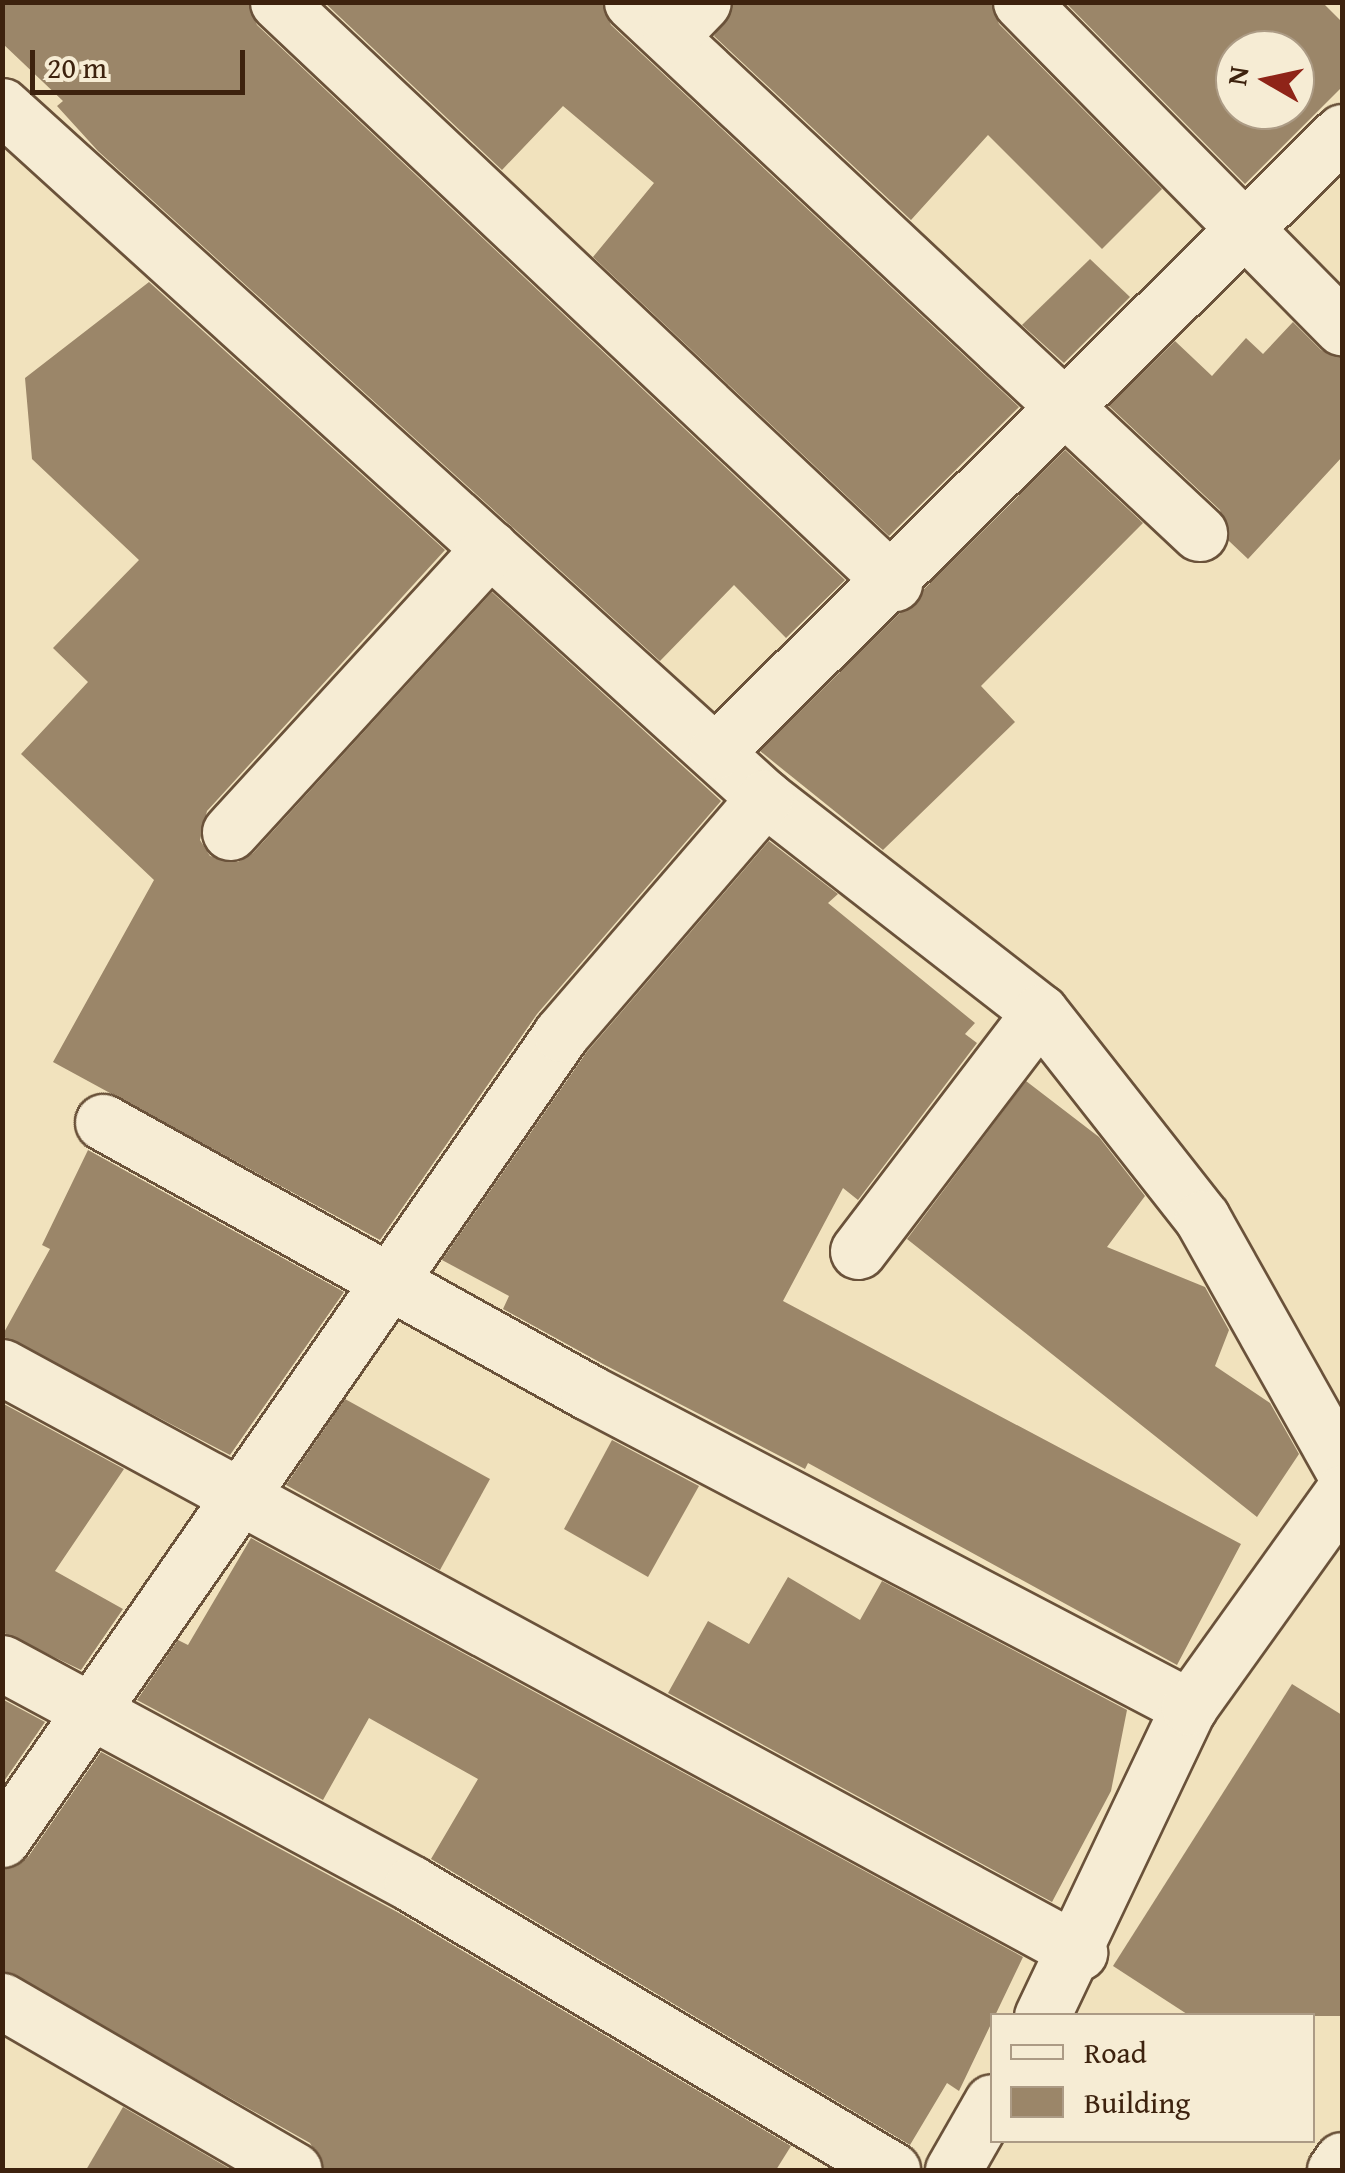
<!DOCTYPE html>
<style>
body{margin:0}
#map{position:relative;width:1345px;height:2173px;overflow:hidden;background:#f1e2bd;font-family:"Gentium Book Plus",serif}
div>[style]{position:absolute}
.building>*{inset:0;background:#9b8669}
.roads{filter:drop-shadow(2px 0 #6a523a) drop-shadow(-2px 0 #6a523a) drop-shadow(0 2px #6a523a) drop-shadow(0 -2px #6a523a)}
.minor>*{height:55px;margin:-27.5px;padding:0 27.5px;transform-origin:27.5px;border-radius:27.5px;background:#f6ecd4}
span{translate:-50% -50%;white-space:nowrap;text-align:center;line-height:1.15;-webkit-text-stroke:8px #f6ecd4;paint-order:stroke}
.frame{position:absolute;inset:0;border:5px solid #3d220e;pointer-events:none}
.legend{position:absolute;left:990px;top:2013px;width:325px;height:130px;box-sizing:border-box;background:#f6ecd4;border:2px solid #ac9b85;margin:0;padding:12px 18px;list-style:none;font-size:30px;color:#3d220e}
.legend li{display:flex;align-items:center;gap:20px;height:50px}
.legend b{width:50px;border:2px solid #ac9b85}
.north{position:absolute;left:1215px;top:30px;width:100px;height:100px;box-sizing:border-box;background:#f6ecd4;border:2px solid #ac9b85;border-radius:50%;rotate:279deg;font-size:28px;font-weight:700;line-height:40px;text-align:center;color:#3d220e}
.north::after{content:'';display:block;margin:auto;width:35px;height:45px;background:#8f2418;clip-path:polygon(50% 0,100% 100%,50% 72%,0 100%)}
.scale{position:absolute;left:30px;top:50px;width:215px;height:45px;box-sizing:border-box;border:5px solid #3d220e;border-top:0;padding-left:12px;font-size:30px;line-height:35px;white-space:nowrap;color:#3d220e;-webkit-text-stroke:8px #f6ecd4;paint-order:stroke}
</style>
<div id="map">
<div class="building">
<div style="clip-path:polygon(2px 2px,248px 2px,257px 25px,845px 580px,786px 638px,734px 585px,660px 661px,98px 151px,57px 106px,63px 101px,2px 43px)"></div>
<div style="clip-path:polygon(324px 2px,602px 2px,611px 25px,1019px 407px,889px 536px,593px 257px,654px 183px,563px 106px,502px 170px)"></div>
<div style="clip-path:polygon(733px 2px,991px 2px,999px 24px,1162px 189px,1102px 249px,988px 135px,911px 220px,714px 36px)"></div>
<div style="clip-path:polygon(evenodd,1065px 2px,1322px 2px,1342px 22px,1342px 87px,1245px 184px,1065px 2px,1235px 50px,1295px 50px,1295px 110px,1235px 110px,1235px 50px)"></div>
<div style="clip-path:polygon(1090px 259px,1130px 297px,1064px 363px,1022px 325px)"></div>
<div style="clip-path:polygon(149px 282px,445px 550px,207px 811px,200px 840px,210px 856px,238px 862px,253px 853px,492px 592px,721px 801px,537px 1014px,380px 1240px,53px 1062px,154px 880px,21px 754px,88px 682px,53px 648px,139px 560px,32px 459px,25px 378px)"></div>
<div style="clip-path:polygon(1293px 322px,1321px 350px,1342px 357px,1342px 457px,1248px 559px,1229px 541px,1220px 510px,1109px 406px,1175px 341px,1212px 376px,1246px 338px,1263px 354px)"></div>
<div style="clip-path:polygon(1065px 450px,1143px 523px,981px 686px,1015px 722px,883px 850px,760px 751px)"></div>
<div style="clip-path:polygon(769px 841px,838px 894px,828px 903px,975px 1023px,965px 1034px,977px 1043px,858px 1200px,843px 1188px,783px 1301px,1241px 1544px,1177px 1665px,808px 1463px,805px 1469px,603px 1364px,503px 1309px,509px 1296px,442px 1260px,586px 1053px)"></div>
<div style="clip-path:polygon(1026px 1081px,1099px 1137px,1145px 1196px,1107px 1247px,1205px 1287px,1229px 1330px,1215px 1366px,1270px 1403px,1299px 1454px,1257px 1517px,907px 1239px)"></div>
<div style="clip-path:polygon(88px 1150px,344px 1292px,230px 1455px,2px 1336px,50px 1249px,42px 1245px)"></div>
<div style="clip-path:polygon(345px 1399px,490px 1479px,440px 1570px,286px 1485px)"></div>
<div style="clip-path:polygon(2px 1403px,124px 1469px,55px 1571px,123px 1609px,81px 1670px,2px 1632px)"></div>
<div style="clip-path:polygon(612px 1440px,699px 1486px,648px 1577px,564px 1529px)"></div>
<div style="clip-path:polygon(251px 1538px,1023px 1957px,959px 2091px,947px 2083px,910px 2145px,431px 1859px,478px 1779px,369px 1718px,323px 1800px,137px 1700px,178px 1640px,188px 1645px)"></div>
<div style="clip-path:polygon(788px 1577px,860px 1620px,882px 1581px,1127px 1710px,1111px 1791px,1052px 1902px,668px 1693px,708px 1621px,749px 1644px)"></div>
<div style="clip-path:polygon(1292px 1684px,1342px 1715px,1342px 2016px,1190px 2016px,1113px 1966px)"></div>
<div style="clip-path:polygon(2px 1699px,45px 1722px,2px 1784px)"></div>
<div style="clip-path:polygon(101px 1752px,399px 1913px,791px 2146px,776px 2170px,325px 2170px,310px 2143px,2px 1970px,2px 1870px,28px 1857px)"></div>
<div style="clip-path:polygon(123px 2107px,232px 2170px,86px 2170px)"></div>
</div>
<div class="roads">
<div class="minor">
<div style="left:278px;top:2px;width:847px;rotate:43.33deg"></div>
<div style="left:632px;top:2px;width:777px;rotate:43.12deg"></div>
<div style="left:1021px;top:2px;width:457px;rotate:45.4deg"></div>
<div style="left:670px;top:36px;width:47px;rotate:-45.9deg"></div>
<div style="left:2px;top:106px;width:1030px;rotate:42.21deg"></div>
<div style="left:765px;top:798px;width:348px;rotate:37.9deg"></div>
<div style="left:1040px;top:1012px;width:262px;rotate:51.8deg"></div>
<div style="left:1202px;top:1218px;width:286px;rotate:60.7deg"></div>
<div style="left:716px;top:751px;width:880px;rotate:-44.68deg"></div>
<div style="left:230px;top:832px;width:385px;rotate:-47.5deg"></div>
<div style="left:103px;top:1122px;width:555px;rotate:29.1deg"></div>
<div style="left:588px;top:1392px;width:679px;rotate:27.66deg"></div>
<div style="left:858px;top:1251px;width:300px;rotate:-52.7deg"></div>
<div style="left:2px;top:1367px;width:1226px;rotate:28.51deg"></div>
<div style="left:2px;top:1663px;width:466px;rotate:28.3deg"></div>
<div style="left:412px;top:1884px;width:559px;rotate:30.79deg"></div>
<div style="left:2px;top:1839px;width:980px;rotate:-55.22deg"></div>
<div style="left:561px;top:1034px;width:312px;rotate:-49.2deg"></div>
<div style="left:2px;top:2001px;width:337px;rotate:30.1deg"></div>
<div style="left:1042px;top:2016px;width:342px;rotate:-64.6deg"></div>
<div style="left:1189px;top:1707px;width:263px;rotate:-54.4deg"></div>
<div style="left:953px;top:2170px;width:78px;rotate:-60.2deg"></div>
<div style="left:1335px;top:2170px;width:12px;rotate:-55deg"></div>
</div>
</div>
<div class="frame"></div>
<ul class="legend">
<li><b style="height:12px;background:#f6ecd4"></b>Road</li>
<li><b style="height:28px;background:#9b8669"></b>Building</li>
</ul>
<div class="north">N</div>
<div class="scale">20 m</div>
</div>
